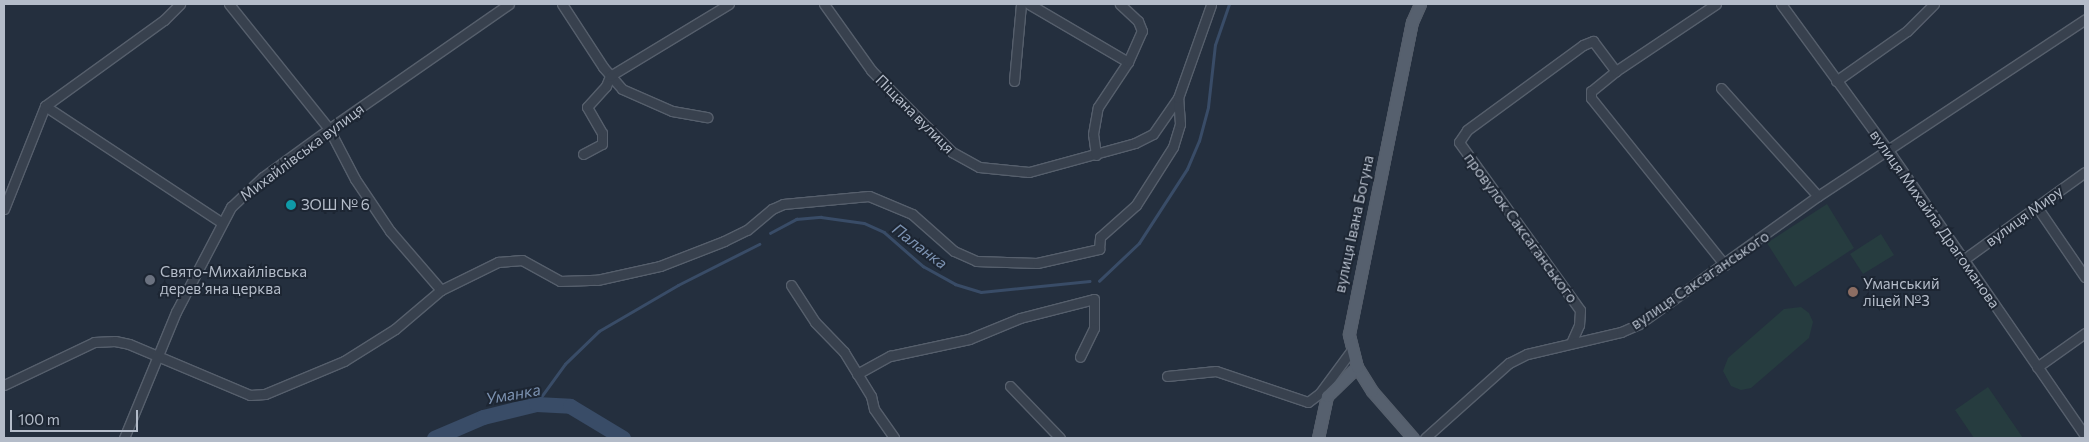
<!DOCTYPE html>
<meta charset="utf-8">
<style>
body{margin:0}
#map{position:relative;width:2089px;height:442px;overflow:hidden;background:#242f3e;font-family:Commissioner,sans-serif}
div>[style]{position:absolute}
.green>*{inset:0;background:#263c3f}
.stream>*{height:2.5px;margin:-1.25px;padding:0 1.25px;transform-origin:1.25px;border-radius:1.25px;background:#394c67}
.river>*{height:15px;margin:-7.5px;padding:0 7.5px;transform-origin:7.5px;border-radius:7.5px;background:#394c67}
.roads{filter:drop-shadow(1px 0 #565f6c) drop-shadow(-1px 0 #565f6c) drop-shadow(0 1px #565f6c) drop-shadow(0 -1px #565f6c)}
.minor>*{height:9px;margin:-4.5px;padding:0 4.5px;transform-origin:4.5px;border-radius:4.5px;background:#38414e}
.major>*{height:11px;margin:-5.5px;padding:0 5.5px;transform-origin:5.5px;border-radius:5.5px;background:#56606e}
.dots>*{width:14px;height:14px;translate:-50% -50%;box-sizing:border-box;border:2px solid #1d2633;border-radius:50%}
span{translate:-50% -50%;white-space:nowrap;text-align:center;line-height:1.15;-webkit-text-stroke:4px #1d2633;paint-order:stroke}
.street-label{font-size:15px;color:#b4bcc9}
.poi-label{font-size:15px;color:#b4bcc9}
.left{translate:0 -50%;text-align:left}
.water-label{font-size:16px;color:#7c92b1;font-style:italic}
.frame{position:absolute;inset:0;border:5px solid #b4bcc9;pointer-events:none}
.scale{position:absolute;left:10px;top:410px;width:128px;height:22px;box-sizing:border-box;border:2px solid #b4bcc9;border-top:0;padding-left:6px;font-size:15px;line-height:18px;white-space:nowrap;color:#b4bcc9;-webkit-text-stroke:4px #1d2633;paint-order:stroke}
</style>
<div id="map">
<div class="green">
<div style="clip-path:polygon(1827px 204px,1854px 248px,1795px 287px,1767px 243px)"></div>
<div style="clip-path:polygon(1881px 234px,1894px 255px,1863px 274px,1850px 254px)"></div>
<div style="clip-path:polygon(1801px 307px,1809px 313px,1813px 322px,1809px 338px,1751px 388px,1741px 390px,1731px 386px,1723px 371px,1728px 358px,1784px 309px)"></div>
<div style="clip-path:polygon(1988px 387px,2023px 438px,1974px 438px,1955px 410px)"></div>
</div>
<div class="stream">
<div style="left:770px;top:233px;width:30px;rotate:-28deg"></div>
<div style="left:796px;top:219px;width:25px;rotate:-5deg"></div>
<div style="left:821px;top:217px;width:43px;rotate:7.9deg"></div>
<div style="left:864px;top:223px;width:22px;rotate:24deg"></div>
<div style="left:884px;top:232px;width:52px;rotate:41.1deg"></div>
<div style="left:923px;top:266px;width:37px;rotate:29deg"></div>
<div style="left:955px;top:284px;width:27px;rotate:17deg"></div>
<div style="left:981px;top:292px;width:109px;rotate:-5.8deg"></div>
<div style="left:1099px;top:281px;width:55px;rotate:-43.5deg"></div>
<div style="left:1139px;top:243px;width:88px;rotate:-57deg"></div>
<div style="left:1187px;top:169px;width:30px;rotate:-67deg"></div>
<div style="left:1199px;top:141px;width:35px;rotate:-75deg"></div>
<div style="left:1208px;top:107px;width:62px;rotate:-83.6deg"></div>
<div style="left:1215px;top:45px;width:43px;rotate:-71.1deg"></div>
<div style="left:536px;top:404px;width:49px;rotate:-54.1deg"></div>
<div style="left:565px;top:364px;width:47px;rotate:-44.1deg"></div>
<div style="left:599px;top:331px;width:91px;rotate:-30.2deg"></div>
<div style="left:678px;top:285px;width:91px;rotate:-26.8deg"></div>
</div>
<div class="river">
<div style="left:434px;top:438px;width:53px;rotate:-23.2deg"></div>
<div style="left:483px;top:417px;width:55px;rotate:-13.8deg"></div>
<div style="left:536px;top:404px;width:34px;rotate:3deg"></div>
<div style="left:570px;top:406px;width:62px;rotate:31.1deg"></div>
</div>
<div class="roads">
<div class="minor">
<div style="left:229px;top:4px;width:160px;rotate:51.3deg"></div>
<div style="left:329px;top:129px;width:56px;rotate:62.5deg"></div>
<div style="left:355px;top:179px;width:63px;rotate:56.1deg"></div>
<div style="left:390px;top:231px;width:78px;rotate:49.2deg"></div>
<div style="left:562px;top:4px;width:75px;rotate:56.9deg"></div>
<div style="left:603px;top:67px;width:29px;rotate:49deg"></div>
<div style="left:622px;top:89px;width:55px;rotate:23.7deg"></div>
<div style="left:672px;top:111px;width:36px;rotate:10deg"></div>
<div style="left:824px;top:4px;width:81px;rotate:54.5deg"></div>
<div style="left:871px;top:70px;width:43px;rotate:45.9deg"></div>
<div style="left:901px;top:101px;width:72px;rotate:45deg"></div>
<div style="left:952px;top:152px;width:31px;rotate:29deg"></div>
<div style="left:979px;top:167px;width:50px;rotate:5.7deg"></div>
<div style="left:1029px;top:172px;width:110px;rotate:-15.3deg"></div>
<div style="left:1135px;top:143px;width:20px;rotate:-27deg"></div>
<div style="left:1153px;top:134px;width:44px;rotate:-55.2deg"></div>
<div style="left:1029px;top:4px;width:115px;rotate:30.4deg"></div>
<div style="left:1716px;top:4px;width:120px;rotate:146.2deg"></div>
<div style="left:1616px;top:71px;width:32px;rotate:141deg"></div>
<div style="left:1591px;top:91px;width:7px;rotate:90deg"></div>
<div style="left:1591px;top:98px;width:214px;rotate:51.3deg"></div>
<div style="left:1781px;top:4px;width:181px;rotate:53.8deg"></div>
<div style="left:1888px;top:150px;width:347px;rotate:55.4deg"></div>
<div style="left:1014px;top:81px;width:77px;rotate:-84.8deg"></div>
<div style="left:1836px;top:81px;width:87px;rotate:-35.2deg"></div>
<div style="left:1907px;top:31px;width:38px;rotate:-45deg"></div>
<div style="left:1721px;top:88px;width:145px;rotate:48.1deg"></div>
<div style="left:45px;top:106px;width:211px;rotate:33.4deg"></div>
<div style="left:583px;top:154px;width:21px;rotate:-28deg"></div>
<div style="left:602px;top:144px;width:11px;rotate:-90deg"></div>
<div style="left:602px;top:133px;width:30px;rotate:-120deg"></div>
<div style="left:587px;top:107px;width:28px;rotate:-48deg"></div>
<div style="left:606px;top:86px;width:11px;rotate:-68deg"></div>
<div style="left:610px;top:76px;width:139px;rotate:-31.2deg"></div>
<div style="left:1096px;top:155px;width:21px;rotate:-98deg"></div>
<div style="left:1093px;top:134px;width:27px;rotate:-80deg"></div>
<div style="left:1098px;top:107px;width:54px;rotate:-56.3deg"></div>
<div style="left:1128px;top:62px;width:34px;rotate:-66deg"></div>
<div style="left:1142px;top:31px;width:11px;rotate:-112deg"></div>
<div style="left:1138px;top:21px;width:25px;rotate:-137deg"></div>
<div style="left:2037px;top:207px;width:85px;rotate:55.6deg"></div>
<div style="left:4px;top:209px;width:111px;rotate:-68.3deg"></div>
<div style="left:45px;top:106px;width:147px;rotate:-35.9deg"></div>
<div style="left:164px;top:20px;width:23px;rotate:-45deg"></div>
<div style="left:1963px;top:260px;width:150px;rotate:-35.8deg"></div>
<div style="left:791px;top:285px;width:44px;rotate:57deg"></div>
<div style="left:815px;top:322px;width:42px;rotate:46deg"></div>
<div style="left:844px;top:352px;width:52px;rotate:58.5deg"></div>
<div style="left:871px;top:396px;width:13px;rotate:77deg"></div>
<div style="left:874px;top:409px;width:35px;rotate:55deg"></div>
<div style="left:1571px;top:343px;width:20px;rotate:-66deg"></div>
<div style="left:1579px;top:325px;width:15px;rotate:-86deg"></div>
<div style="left:1580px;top:310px;width:207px;rotate:-125.8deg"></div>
<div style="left:1459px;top:142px;width:14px;rotate:-56deg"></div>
<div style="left:1467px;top:130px;width:144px;rotate:-36.2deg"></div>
<div style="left:1583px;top:45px;width:11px;rotate:-22deg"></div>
<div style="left:1593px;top:41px;width:38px;rotate:53deg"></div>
<div style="left:2037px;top:367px;width:59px;rotate:-35.3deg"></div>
<div style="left:857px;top:374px;width:38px;rotate:-29deg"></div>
<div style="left:890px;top:356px;width:81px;rotate:-12.1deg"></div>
<div style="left:969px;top:339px;width:55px;rotate:-22.4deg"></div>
<div style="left:1020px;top:318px;width:76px;rotate:-14.4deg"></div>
<div style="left:1094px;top:299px;width:29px;rotate:90deg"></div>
<div style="left:1094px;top:328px;width:32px;rotate:116deg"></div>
<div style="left:1167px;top:376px;width:49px;rotate:-5.8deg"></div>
<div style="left:1216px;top:371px;width:97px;rotate:18.6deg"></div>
<div style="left:1308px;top:402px;width:15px;rotate:-37deg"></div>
<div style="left:1320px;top:393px;width:52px;rotate:-53.6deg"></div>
<div style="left:4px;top:385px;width:100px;rotate:-25.5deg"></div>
<div style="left:94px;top:342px;width:21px;rotate:-3deg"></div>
<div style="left:115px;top:341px;width:14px;rotate:12deg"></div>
<div style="left:129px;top:344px;width:131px;rotate:22.9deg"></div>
<div style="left:250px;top:395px;width:15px;rotate:-4deg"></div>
<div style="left:265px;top:394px;width:86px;rotate:-22.7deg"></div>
<div style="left:344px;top:361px;width:60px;rotate:-32.1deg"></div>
<div style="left:395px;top:329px;width:60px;rotate:-40.3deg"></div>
<div style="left:441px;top:290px;width:64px;rotate:-26.2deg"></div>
<div style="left:498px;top:262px;width:24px;rotate:-5deg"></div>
<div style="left:522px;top:260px;width:43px;rotate:28.9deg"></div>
<div style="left:560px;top:281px;width:37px;rotate:-2deg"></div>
<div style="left:597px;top:280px;width:65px;rotate:-12.5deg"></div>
<div style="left:660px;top:266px;width:69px;rotate:-21.3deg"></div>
<div style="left:724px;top:241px;width:25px;rotate:-26deg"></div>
<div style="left:747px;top:230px;width:33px;rotate:-40deg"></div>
<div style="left:772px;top:209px;width:12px;rotate:-24deg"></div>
<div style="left:783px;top:204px;width:86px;rotate:-5.3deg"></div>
<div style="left:869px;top:196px;width:47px;rotate:22.7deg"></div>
<div style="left:912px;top:214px;width:56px;rotate:41.4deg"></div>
<div style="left:954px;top:251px;width:24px;rotate:24deg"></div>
<div style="left:976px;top:261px;width:61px;rotate:1.9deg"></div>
<div style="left:1037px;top:263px;width:64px;rotate:-12.7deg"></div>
<div style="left:1099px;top:249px;width:12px;rotate:-85deg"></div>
<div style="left:1100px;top:237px;width:48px;rotate:-41.6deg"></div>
<div style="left:1136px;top:205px;width:69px;rotate:-57.5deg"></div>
<div style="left:1173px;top:147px;width:24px;rotate:-73deg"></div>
<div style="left:1180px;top:124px;width:26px;rotate:-94deg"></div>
<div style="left:1178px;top:98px;width:99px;rotate:-70.5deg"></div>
<div style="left:1010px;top:386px;width:72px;rotate:46.1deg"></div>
<div style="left:124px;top:438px;width:136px;rotate:-67.6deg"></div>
<div style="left:176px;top:312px;width:119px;rotate:-62.4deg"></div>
<div style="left:231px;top:207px;width:44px;rotate:-43.2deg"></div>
<div style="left:263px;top:177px;width:82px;rotate:-36deg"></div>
<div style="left:329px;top:129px;width:219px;rotate:-34.8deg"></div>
<div style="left:1425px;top:438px;width:113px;rotate:-41.8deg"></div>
<div style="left:1509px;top:363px;width:20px;rotate:-27deg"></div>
<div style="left:1527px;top:354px;width:97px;rotate:-13.2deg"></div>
<div style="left:1621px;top:332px;width:20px;rotate:-24deg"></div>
<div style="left:1639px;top:324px;width:220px;rotate:-35.6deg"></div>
<div style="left:1818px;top:196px;width:320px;rotate:-33.5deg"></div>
</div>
<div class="major">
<div style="left:1318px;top:438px;width:43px;rotate:-77.9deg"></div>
<div style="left:1327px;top:396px;width:42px;rotate:-44deg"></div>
<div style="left:1413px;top:438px;width:62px;rotate:-131.1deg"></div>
<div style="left:1372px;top:391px;width:28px;rotate:-122deg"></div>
<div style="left:1357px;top:367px;width:34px;rotate:-104deg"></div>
<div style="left:1349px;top:334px;width:318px;rotate:-78.6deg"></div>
<div style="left:1412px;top:22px;width:20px;rotate:-66deg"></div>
</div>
</div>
<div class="dots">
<div style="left:291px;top:205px;background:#0f9aa8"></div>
<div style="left:150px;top:280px;background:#6b7280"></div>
<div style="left:1853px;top:292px;background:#8d6e63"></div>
</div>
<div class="street-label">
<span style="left:915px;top:114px;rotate:45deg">Піщана вулиця</span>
<span style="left:302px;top:152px;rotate:-37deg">Михайлівська вулиця</span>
<span style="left:2024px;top:216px;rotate:-36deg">вулиця Миру</span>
<span style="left:1935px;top:219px;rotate:55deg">вулиця Михайла Драгоманова</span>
<span style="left:1354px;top:224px;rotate:-78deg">вулиця Івана Богуна</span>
<span style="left:1521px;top:228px;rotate:54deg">провулок Саксаганського</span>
<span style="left:1700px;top:280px;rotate:-34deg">вулиця Саксаганського</span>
</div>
<div class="poi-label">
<span class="left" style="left:301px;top:205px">ЗОШ № 6</span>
<span class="left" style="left:160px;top:280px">Свято-Михайлівська<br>деревʼяна церква</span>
<span class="left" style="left:1863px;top:292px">Уманський<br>ліцей №3</span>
</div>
<div class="water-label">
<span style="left:920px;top:246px;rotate:37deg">Паланка</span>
<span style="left:513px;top:394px;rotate:-10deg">Уманка</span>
</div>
<div class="frame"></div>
<div class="scale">100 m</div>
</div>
